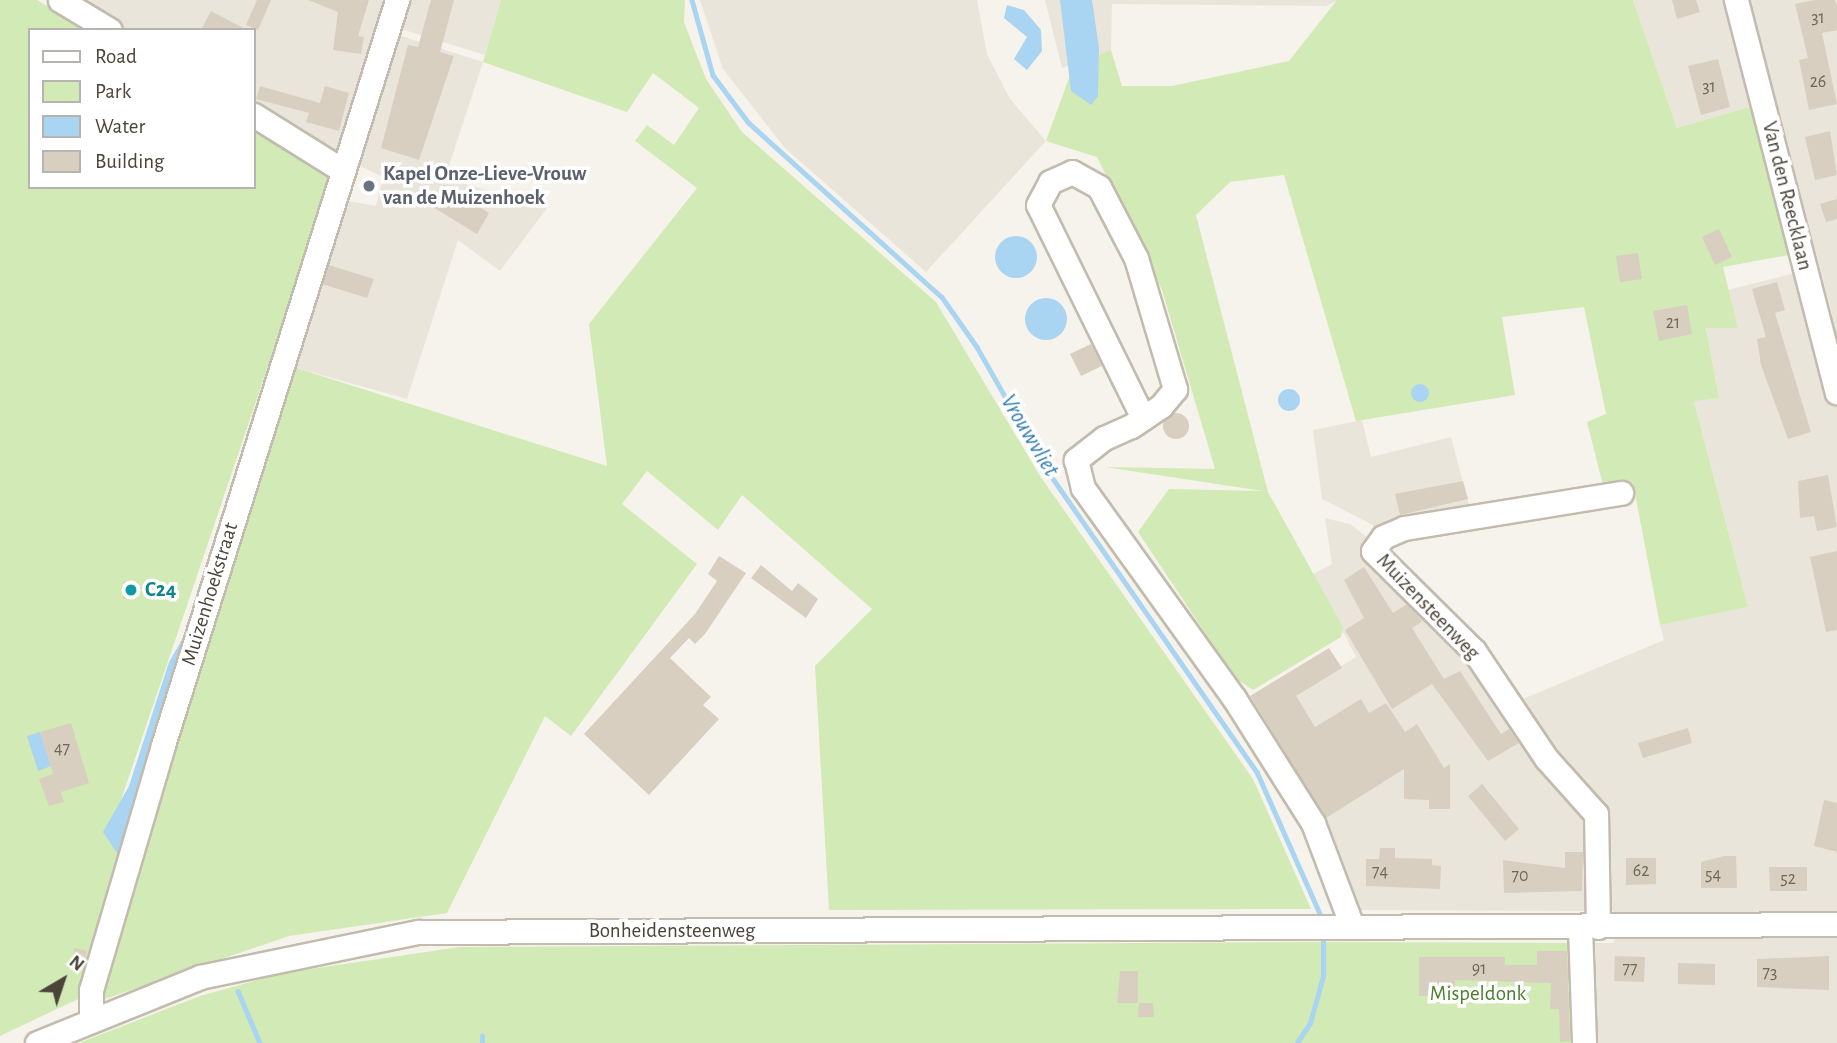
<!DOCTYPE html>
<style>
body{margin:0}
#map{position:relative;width:1837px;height:1043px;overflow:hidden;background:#f6f3ec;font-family:"Alegreya Sans",sans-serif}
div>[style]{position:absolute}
.residential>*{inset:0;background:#eae5da}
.green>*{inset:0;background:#d2eab5}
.water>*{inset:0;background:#a9d4f2}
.round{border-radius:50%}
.stream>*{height:4.5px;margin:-2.25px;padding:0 2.25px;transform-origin:2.25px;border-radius:2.25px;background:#a9d4f2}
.building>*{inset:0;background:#d8cfc1}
.roads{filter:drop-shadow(2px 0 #c2bbae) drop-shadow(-2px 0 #c2bbae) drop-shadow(0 2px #c2bbae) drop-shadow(0 -2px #c2bbae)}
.minor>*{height:23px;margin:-11.5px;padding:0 11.5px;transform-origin:11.5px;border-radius:11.5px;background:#fff}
.dots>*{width:19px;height:19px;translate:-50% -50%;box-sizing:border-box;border:4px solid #fff;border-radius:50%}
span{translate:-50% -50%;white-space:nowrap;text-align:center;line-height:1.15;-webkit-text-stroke:7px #fff;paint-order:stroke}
.number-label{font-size:18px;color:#6e675b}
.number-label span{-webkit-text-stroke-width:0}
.worship-label{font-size:21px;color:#5b616d;font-weight:700}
.left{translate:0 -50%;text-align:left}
.street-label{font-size:21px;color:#4b4439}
.culture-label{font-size:21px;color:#0d838f;font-weight:700}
.park-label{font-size:21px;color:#4a7f2a}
.water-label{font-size:23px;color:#2e7ab2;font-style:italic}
.legend{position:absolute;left:28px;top:28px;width:228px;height:161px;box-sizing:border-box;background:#fff;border:2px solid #b7b4b0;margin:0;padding:9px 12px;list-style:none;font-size:21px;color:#4b4439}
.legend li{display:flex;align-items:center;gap:14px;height:35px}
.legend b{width:35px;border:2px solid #b7b4b0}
.north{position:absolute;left:28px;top:945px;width:70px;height:70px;-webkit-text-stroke:5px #fff;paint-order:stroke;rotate:39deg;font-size:19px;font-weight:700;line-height:28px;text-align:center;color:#4b4439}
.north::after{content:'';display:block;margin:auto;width:24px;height:32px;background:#4b4439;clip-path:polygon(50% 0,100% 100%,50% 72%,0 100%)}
</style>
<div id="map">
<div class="residential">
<div style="clip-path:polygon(77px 0,501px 0,485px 55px,401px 29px,398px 35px,483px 62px,445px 178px,547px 208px,500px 271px,458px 240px,407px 399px,296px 368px,349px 201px,376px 206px,383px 177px,360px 166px,373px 122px,352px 116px,336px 152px,254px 104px,254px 30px,127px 30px)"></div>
<div style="clip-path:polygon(700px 0,977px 0,987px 54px,1010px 99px,1046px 141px,926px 272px,785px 148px,723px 69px)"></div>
<div style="clip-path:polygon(1045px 0,1339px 0,1326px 6px,1112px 4px,1111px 50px,1062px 68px)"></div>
<div style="clip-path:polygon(1633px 0,1837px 0,1837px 1043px,1595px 1043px,1593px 993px,1335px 953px,1335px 943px,1576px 943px,1577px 954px,1594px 954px,1595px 943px,1614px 943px,1614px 911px,1355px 910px,1256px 719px,1356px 657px,1313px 574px,1332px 564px,1325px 518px,1350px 524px,1368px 538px,1375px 533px,1373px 525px,1322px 499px,1313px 430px,1362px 420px,1371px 457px,1451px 437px,1469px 505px,1388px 527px,1363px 547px,1518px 701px,1664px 640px,1660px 625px,1748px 607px,1694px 400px,1719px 398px,1706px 327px,1738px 328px,1728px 290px,1798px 272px,1812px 320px,1832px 314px,1816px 253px,1810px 254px,1756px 105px,1677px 128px)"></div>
</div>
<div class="green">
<div style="clip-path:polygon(0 0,37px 0,87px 30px,30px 30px,30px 187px,254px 187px,254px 130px,332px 177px,120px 803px,123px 855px,78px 999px,0 1036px)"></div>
<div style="clip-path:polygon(501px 0,685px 0,684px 22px,706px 79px,742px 132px,936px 302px,1040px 476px,1253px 779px,1311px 909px,829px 910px,815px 666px,872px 609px,742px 495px,718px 530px,647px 471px,622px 504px,697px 564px,571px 736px,545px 716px,447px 913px,289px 936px,102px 1000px,100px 986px,296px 368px,607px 466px,589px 324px,697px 188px,635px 141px,647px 125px,674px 145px,699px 108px,653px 73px,627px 112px,483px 62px)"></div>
<div style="clip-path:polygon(1337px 0,1633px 0,1677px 128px,1756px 105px,1794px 254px,1723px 267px,1738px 328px,1706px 328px,1719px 398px,1694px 401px,1748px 607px,1660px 625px,1633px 483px,1604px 489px,1587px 422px,1606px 414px,1584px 307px,1502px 317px,1515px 395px,1356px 421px,1284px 175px,1230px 182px,1196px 215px,1268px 492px,1343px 627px,1341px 637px,1253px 690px,1235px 678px,1138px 532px,1169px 489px,1263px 491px,1105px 467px,1215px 469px,1162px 290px,1097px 157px,1046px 141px,1074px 64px,1111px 50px,1122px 86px,1172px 86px,1289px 61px)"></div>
<div style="clip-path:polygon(1315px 942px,1576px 943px,1580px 1043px,79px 1043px,200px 996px,283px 973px,460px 947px)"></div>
</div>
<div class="water">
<div style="clip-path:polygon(1060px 0,1092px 0,1099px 48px,1098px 96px,1091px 105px,1071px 91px)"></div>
<div style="clip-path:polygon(1007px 5px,1024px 10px,1041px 30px,1042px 51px,1027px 70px,1014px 59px,1027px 37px,1004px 18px)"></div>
<div class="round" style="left:995px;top:236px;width:42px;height:42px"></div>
<div class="round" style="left:1025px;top:298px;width:42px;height:42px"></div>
<div class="round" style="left:1411px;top:384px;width:18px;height:18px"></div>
<div class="round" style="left:1278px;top:389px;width:22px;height:22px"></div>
<div style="clip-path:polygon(187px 631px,193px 633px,119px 856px,103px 832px,129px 786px,169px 662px)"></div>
<div style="clip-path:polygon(40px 732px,51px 766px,38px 771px,27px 736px)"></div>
</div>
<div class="stream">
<div style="left:692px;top:0;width:78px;rotate:74.4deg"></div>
<div style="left:713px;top:75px;width:59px;rotate:53.3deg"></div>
<div style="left:748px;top:122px;width:261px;rotate:42.1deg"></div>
<div style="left:942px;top:297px;width:61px;rotate:55deg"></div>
<div style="left:977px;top:347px;width:142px;rotate:60.4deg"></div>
<div style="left:1047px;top:470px;width:368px;rotate:55.2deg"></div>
<div style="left:1257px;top:772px;width:158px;rotate:66deg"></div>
<div style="left:238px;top:991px;width:56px;rotate:67.1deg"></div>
<div style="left:482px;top:1043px;width:7px;rotate:-90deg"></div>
<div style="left:1297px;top:1043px;width:24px;rotate:-57deg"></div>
<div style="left:1310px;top:1023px;width:49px;rotate:-74.5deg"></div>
<div style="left:1323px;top:976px;width:42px;rotate:-90deg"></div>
</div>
<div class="building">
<div style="clip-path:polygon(257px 0,271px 0,258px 30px,246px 25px)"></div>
<div style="clip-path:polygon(308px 0,369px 0,358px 36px,364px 37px,361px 54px,333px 50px,338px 12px)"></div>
<div style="clip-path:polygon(431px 0,454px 0,440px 52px,454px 56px,419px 160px,381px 148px,408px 45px,418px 47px)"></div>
<div style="clip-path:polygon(1672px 0,1696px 0,1700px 12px,1677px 19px)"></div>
<div style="clip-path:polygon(1814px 0,1835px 0,1837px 7px,1837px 30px,1822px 33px,1837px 104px,1809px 110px,1799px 60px,1808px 58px,1795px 4px)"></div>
<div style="clip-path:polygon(211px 11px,247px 30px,201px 30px)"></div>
<div style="clip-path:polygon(1718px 59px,1730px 107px,1701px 115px,1688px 66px)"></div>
<div style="clip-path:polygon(260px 86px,320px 103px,325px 86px,349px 93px,339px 131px,306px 122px,309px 113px,256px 99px)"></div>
<div style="clip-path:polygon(1830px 131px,1837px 175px,1815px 180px,1805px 137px)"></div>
<div style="clip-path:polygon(444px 185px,489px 213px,477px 234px,431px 206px)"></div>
<div style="clip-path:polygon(1837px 199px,1837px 219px,1826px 222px,1820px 204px)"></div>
<div style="clip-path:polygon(1719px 229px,1732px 257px,1715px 265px,1702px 237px)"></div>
<div style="clip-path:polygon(1638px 253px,1642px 279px,1620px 282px,1616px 256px)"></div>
<div style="clip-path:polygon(329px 265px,374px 279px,367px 298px,322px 284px)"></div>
<div style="clip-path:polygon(1777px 282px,1785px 310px,1775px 313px,1811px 432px,1788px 439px,1761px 365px,1757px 339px,1766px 337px,1752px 289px)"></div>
<div style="clip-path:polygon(1687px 305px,1692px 334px,1659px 341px,1653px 311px)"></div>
<div style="clip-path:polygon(1091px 344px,1102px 366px,1081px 376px,1070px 354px)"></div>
<div class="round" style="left:1163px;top:413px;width:26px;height:26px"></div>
<div style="clip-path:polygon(1828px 475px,1837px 527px,1817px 531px,1814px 516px,1800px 518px,1798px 481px)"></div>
<div style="clip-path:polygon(1463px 481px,1468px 499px,1400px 515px,1395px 494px)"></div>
<div style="clip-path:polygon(1837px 551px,1837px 630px,1826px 632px,1810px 557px)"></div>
<div style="clip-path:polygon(719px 556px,746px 573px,705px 634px,695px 644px,689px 638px,670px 658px,711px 697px,703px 705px,719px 719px,649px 795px,584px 734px,695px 614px,717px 581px,708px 574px)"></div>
<div style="clip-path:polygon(761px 565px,792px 591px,798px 583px,818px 599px,806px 618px,751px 578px)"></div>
<div style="clip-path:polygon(1364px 567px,1393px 613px,1407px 604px,1417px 615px,1422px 622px,1412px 628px,1444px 679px,1460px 671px,1501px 734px,1509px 729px,1519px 743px,1488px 761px,1432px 684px,1392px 709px,1345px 630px,1364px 618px,1344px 580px)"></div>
<div style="clip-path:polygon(123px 582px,138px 582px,138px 598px,123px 599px)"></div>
<div style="clip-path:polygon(1329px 648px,1342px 668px,1296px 696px,1315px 727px,1361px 699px,1369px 713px,1386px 703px,1405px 732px,1417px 724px,1444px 768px,1450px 764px,1450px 809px,1429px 809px,1429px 800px,1404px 799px,1404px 769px,1326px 818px,1250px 696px)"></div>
<div style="clip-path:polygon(71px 723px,89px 783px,61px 792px,64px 802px,49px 806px,39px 779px,53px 774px,40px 732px)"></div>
<div style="clip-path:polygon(1688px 728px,1692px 743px,1643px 758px,1638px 743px)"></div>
<div style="clip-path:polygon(1482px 784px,1519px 829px,1505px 841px,1468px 796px)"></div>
<div style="clip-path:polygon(1824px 800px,1837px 803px,1837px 852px,1814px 846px)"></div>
<div style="clip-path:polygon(1380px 848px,1395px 848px,1395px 858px,1432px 859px,1432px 865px,1441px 866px,1440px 889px,1366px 886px,1366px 859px,1379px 859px)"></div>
<div style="clip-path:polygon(1565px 852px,1583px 852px,1582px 891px,1504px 893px,1503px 860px,1565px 868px)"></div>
<div style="clip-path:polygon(1724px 856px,1736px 856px,1737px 888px,1701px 888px,1701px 862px)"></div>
<div style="clip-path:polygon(1626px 858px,1656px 858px,1656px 884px,1626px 885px)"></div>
<div style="clip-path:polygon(1769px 867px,1807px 867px,1807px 891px,1770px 891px)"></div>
<div style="clip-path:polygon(74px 948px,87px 951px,82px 967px,72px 966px)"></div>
<div style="clip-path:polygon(1537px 951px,1567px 951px,1570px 1041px,1560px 1042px,1559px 1009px,1550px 1009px,1551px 983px,1455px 980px,1455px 996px,1419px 996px,1419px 957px,1505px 957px,1505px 965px,1537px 965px)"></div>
<div style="clip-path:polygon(1615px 956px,1645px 957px,1644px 982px,1614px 981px)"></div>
<div style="clip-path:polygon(1829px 956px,1829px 990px,1757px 987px,1757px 959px)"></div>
<div style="clip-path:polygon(1678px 963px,1715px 964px,1715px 985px,1678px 984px)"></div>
<div style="clip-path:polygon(1120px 971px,1138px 971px,1138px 1003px,1117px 1003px)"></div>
<div style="clip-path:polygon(1139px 1003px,1153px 1003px,1154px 1017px,1138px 1017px)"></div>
</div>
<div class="roads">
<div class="minor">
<div style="left:60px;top:0;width:58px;rotate:31deg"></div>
<div style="left:1736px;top:0;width:405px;rotate:75.6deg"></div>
<div style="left:254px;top:115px;width:104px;rotate:32deg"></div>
<div style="left:1143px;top:418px;width:237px;rotate:-116.2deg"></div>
<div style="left:1038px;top:205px;width:26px;rotate:-62deg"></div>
<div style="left:1050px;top:182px;width:24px;rotate:-24deg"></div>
<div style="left:1072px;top:172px;width:31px;rotate:29deg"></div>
<div style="left:1099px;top:187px;width:80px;rotate:62.5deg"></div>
<div style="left:1136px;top:258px;width:137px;rotate:73.4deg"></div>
<div style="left:1175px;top:389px;width:22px;rotate:129deg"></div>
<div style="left:1161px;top:406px;width:36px;rotate:146deg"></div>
<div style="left:1131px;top:426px;width:30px;rotate:156deg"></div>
<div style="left:1104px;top:438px;width:36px;rotate:142deg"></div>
<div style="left:1076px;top:460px;width:29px;rotate:76deg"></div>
<div style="left:1083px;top:488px;width:259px;rotate:54.3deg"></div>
<div style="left:1234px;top:698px;width:148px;rotate:57.7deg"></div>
<div style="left:1313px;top:823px;width:110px;rotate:69.3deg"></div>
<div style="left:1580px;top:927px;width:116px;rotate:88deg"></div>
<div style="left:1598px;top:927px;width:113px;rotate:-91deg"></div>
<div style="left:1596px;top:814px;width:75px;rotate:-131.8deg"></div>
<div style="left:1546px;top:758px;width:129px;rotate:-123.9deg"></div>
<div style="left:1474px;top:651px;width:142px;rotate:-135.3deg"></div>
<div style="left:1373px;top:551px;width:17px;rotate:-54deg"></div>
<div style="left:1383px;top:537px;width:23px;rotate:-23deg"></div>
<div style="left:1404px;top:528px;width:220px;rotate:-9.2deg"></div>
<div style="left:91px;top:1020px;width:30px;rotate:-90deg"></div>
<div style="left:91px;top:990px;width:255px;rotate:-73.6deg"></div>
<div style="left:163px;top:745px;width:781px;rotate:-72.56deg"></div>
<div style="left:37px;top:1043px;width:176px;rotate:-22deg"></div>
<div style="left:200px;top:977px;width:223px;rotate:-11.7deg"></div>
<div style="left:418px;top:932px;width:1419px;rotate:-0.32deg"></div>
</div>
</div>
<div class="dots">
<div style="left:369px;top:186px;background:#6b7280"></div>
<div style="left:131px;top:590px;background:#0f9aa8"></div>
</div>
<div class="number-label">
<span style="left:1818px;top:18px">31</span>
<span style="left:1818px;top:82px">26</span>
<span style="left:1709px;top:87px">31</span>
<span style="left:1673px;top:323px">21</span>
<span style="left:62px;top:749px">47</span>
<span style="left:1641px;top:871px">62</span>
<span style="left:1380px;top:872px">74</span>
<span style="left:1713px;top:875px">54</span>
<span style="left:1520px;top:876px">70</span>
<span style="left:1788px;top:879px">52</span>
<span style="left:1479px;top:969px">91</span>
<span style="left:1630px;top:969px">77</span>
<span style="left:1770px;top:973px">73</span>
</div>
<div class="worship-label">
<span class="left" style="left:383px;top:186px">Kapel Onze-Lieve-Vrouw<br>van de Muizenhoek</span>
</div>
<div class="street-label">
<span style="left:1787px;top:196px;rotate:76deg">Van den Reecklaan</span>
<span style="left:210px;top:594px;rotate:-73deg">Muizenhoekstraat</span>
<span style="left:1428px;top:607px;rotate:46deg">Muizensteenweg</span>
<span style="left:672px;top:931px">Bonheidensteenweg</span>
</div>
<div class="culture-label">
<span class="left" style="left:145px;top:590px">C24</span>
</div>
<div class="park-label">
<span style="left:1478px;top:994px">Mispeldonk</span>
</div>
<div class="water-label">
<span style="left:1029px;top:436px;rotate:59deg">Vrouwvliet</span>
</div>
<ul class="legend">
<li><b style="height:9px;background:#fff"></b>Road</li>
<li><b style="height:19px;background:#d2eab5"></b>Park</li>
<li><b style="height:19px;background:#a9d4f2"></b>Water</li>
<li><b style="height:19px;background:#d8cfc1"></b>Building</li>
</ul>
<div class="north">N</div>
</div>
